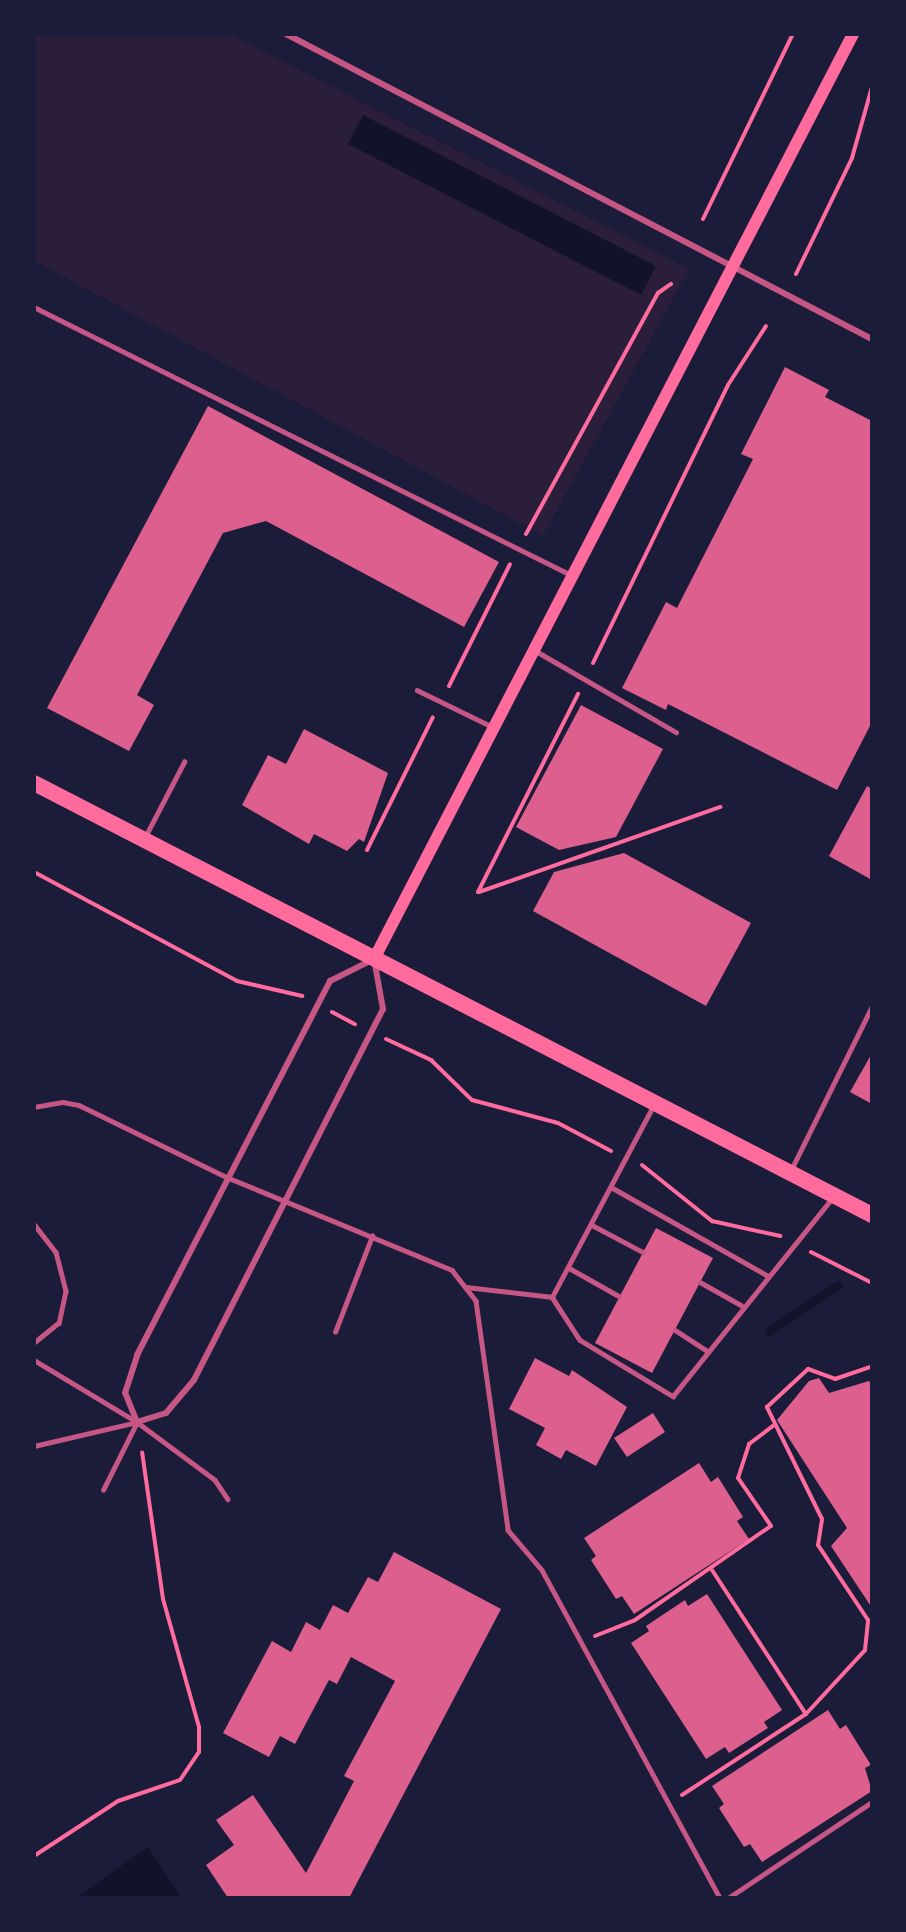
<!DOCTYPE html>
<style>
body{margin:0}
#map{position:relative;width:906px;height:1932px;overflow:hidden;background:#1b1b3a;font-family:"Work Sans",sans-serif}
div>[style]{position:absolute}
.green>*{inset:0;background:#2a1e3b}
.water>*{inset:0;background:#12122b}
.stream>*{height:9px;margin:-4.5px;padding:0 4.5px;transform-origin:4.5px;border-radius:4.5px;background:#12122b}
.building>*{inset:0;background:#dd5f8e}
.path>*{height:4px;margin:-2px;padding:0 2px;transform-origin:2px;border-radius:2px;background:#ff6b9d}
.service>*{height:4.5px;margin:-2.25px;padding:0 2.25px;transform-origin:2.25px;border-radius:2.25px;background:#c65784}
.minor>*{height:6px;margin:-3px;padding:0 3px;transform-origin:3px;border-radius:3px;background:#c65784}
.secondary>*{height:12px;margin:-6px;padding:0 6px;transform-origin:6px;border-radius:6px;background:#ff6b9d}
.trunk>*{height:16px;margin:-8px;padding:0 8px;transform-origin:8px;border-radius:8px;background:#ff6b9d}
span{translate:-50% -50%;white-space:nowrap;text-align:center;line-height:1.15;-webkit-text-stroke:5px #1b1b3a;paint-order:stroke}
.frame{position:absolute;inset:0;border:36px solid #1b1b3a;pointer-events:none}
</style>
<div id="map">
<div class="green">
<div style="clip-path:polygon(34px 35px,231px 35px,689px 269px,543px 536px,35px 261px)"></div>
</div>
<div class="water">
<div style="clip-path:polygon(363px 115px,656px 266px,641px 295px,348px 144px)"></div>
<div style="clip-path:polygon(148px 1847px,181px 1897px,77px 1897px)"></div>
</div>
<div class="stream">
<div style="left:769px;top:1331px;width:83px;rotate:-33.7deg"></div>
</div>
<div class="building">
<div style="clip-path:polygon(785px 367px,829px 390px,825px 397px,872px 421px,872px 722px,837px 790px,668px 704px,666px 710px,622px 688px,666px 602px,677px 608px,753px 459px,741px 454px)"></div>
<div style="clip-path:polygon(208px 406px,499px 562px,464px 627px,266px 521px,223px 533px,137px 695px,154px 705px,129px 751px,47px 708px)"></div>
<div style="clip-path:polygon(581px 705px,663px 749px,616px 837px,559px 850px,516px 827px)"></div>
<div style="clip-path:polygon(304px 729px,388px 773px,364px 842px,359px 839px,347px 851px,314px 834px,309px 844px,242px 805px,268px 755px,286px 764px)"></div>
<div style="clip-path:polygon(867px 786px,872px 789px,872px 880px,829px 856px)"></div>
<div style="clip-path:polygon(624px 853px,751px 923px,706px 1006px,533px 911px,554px 872px)"></div>
<div style="clip-path:polygon(872px 1053px,872px 1104px,850px 1092px)"></div>
<div style="clip-path:polygon(656px 1228px,713px 1258px,652px 1373px,595px 1343px)"></div>
<div style="clip-path:polygon(535px 1358px,569px 1376px,572px 1370px,627px 1407px,596px 1466px,566px 1450px,561px 1459px,536px 1445px,545px 1428px,509px 1409px)"></div>
<div style="clip-path:polygon(819px 1378px,829px 1393px,869px 1381px,872px 1385px,872px 1608px,831px 1546px,847px 1528px,777px 1420px,809px 1381px)"></div>
<div style="clip-path:polygon(653px 1413px,665px 1432px,627px 1457px,614px 1438px)"></div>
<div style="clip-path:polygon(699px 1463px,711px 1482px,718px 1477px,743px 1517px,737px 1521px,749px 1539px,634px 1614px,622px 1596px,616px 1599px,591px 1560px,596px 1556px,584px 1538px)"></div>
<div style="clip-path:polygon(394px 1552px,501px 1609px,349px 1898px,228px 1898px,206px 1865px,234px 1845px,216px 1820px,253px 1795px,306px 1873px,354px 1781px,344px 1776px,395px 1681px,351px 1657px,337px 1684px,329px 1680px,295px 1744px,280px 1736px,269px 1757px,223px 1733px,272px 1641px,291px 1652px,306px 1622px,320px 1630px,333px 1605px,348px 1613px,368px 1577px,378px 1582px)"></div>
<div style="clip-path:polygon(707px 1594px,782px 1710px,764px 1722px,768px 1728px,729px 1753px,725px 1747px,706px 1759px,631px 1643px,649px 1631px,646px 1626px,685px 1600px,688px 1606px)"></div>
<div style="clip-path:polygon(828px 1710px,840px 1729px,846px 1725px,871px 1765px,865px 1768px,872px 1791px,762px 1862px,750px 1844px,744px 1847px,719px 1808px,724px 1804px,712px 1786px)"></div>
</div>
<div class="path">
<div style="left:703px;top:219px;width:206px;rotate:-64.1deg"></div>
<div style="left:796px;top:274px;width:129px;rotate:-64.2deg"></div>
<div style="left:852px;top:158px;width:74px;rotate:-74.3deg"></div>
<div style="left:526px;top:534px;width:275px;rotate:-61.3deg"></div>
<div style="left:658px;top:293px;width:16px;rotate:-35deg"></div>
<div style="left:593px;top:663px;width:309px;rotate:-64.1deg"></div>
<div style="left:728px;top:385px;width:70px;rotate:-57.2deg"></div>
<div style="left:449px;top:686px;width:136px;rotate:-63.4deg"></div>
<div style="left:367px;top:850px;width:148px;rotate:-63.6deg"></div>
<div style="left:34px;top:872px;width:230px;rotate:28.2deg"></div>
<div style="left:237px;top:981px;width:67px;rotate:13deg"></div>
<div style="left:478px;top:892px;width:222px;rotate:-63.2deg"></div>
<div style="left:479px;top:892px;width:256px;rotate:-19.4deg"></div>
<div style="left:332px;top:1012px;width:26px;rotate:28deg"></div>
<div style="left:386px;top:1039px;width:50px;rotate:25deg"></div>
<div style="left:431px;top:1060px;width:57px;rotate:44.3deg"></div>
<div style="left:472px;top:1100px;width:89px;rotate:15deg"></div>
<div style="left:558px;top:1123px;width:60px;rotate:27.8deg"></div>
<div style="left:642px;top:1165px;width:90px;rotate:38.7deg"></div>
<div style="left:712px;top:1221px;width:70px;rotate:12.4deg"></div>
<div style="left:811px;top:1252px;width:68px;rotate:26.9deg"></div>
<div style="left:712px;top:1570px;width:172px;rotate:56.9deg"></div>
<div style="left:595px;top:1636px;width:43px;rotate:-21.8deg"></div>
<div style="left:635px;top:1620px;width:165px;rotate:-34.7deg"></div>
<div style="left:771px;top:1526px;width:58px;rotate:-124.5deg"></div>
<div style="left:738px;top:1478px;width:36px;rotate:-72deg"></div>
<div style="left:749px;top:1444px;width:30px;rotate:-37deg"></div>
<div style="left:682px;top:1795px;width:148px;rotate:-33.2deg"></div>
<div style="left:806px;top:1714px;width:87px;rotate:-47.3deg"></div>
<div style="left:865px;top:1650px;width:30px;rotate:-84deg"></div>
<div style="left:868px;top:1620px;width:90px;rotate:-123.7deg"></div>
<div style="left:818px;top:1545px;width:26px;rotate:-81deg"></div>
<div style="left:822px;top:1519px;width:125px;rotate:-116.2deg"></div>
<div style="left:767px;top:1407px;width:56px;rotate:-42.8deg"></div>
<div style="left:808px;top:1369px;width:29px;rotate:20deg"></div>
<div style="left:835px;top:1379px;width:39px;rotate:-19deg"></div>
<div style="left:34px;top:1856px;width:100px;rotate:-33.2deg"></div>
<div style="left:118px;top:1801px;width:65px;rotate:-18.7deg"></div>
<div style="left:180px;top:1780px;width:34px;rotate:-56deg"></div>
<div style="left:199px;top:1752px;width:25px;rotate:-90deg"></div>
<div style="left:199px;top:1727px;width:133px;rotate:-105.7deg"></div>
<div style="left:163px;top:1599px;width:148px;rotate:-98.1deg"></div>
</div>
<div class="service">
<div style="left:34px;top:307px;width:600px;rotate:26.52deg"></div>
<div style="left:536px;top:651px;width:162px;rotate:30.1deg"></div>
<div style="left:417px;top:690px;width:85px;rotate:26deg"></div>
<div style="left:145px;top:837px;width:85px;rotate:-62.5deg"></div>
<div style="left:34px;top:1107px;width:29px;rotate:-10deg"></div>
<div style="left:63px;top:1102px;width:16px;rotate:11deg"></div>
<div style="left:79px;top:1105px;width:167px;rotate:26deg"></div>
<div style="left:229px;top:1178px;width:241px;rotate:22.4deg"></div>
<div style="left:452px;top:1270px;width:39px;rotate:52deg"></div>
<div style="left:476px;top:1301px;width:231px;rotate:82deg"></div>
<div style="left:508px;top:1530px;width:52px;rotate:49.6deg"></div>
<div style="left:542px;top:1570px;width:373px;rotate:61.5deg"></div>
<div style="left:792px;top:1168px;width:181px;rotate:-63.7deg"></div>
<div style="left:611px;top:1187px;width:180px;rotate:29.5deg"></div>
<div style="left:34px;top:1224px;width:36px;rotate:52deg"></div>
<div style="left:56px;top:1252px;width:40px;rotate:75.6deg"></div>
<div style="left:66px;top:1291px;width:33px;rotate:102deg"></div>
<div style="left:59px;top:1323px;width:32px;rotate:141deg"></div>
<div style="left:592px;top:1225px;width:58px;rotate:27.9deg"></div>
<div style="left:571px;top:1269px;width:55px;rotate:29.4deg"></div>
<div style="left:700px;top:1282px;width:47px;rotate:29.3deg"></div>
<div style="left:466px;top:1287px;width:87px;rotate:6.6deg"></div>
<div style="left:552px;top:1297px;width:51px;rotate:56.9deg"></div>
<div style="left:580px;top:1340px;width:109px;rotate:31.1deg"></div>
<div style="left:673px;top:1396px;width:254px;rotate:-51.2deg"></div>
<div style="left:552px;top:1297px;width:216px;rotate:-62.1deg"></div>
<div style="left:675px;top:1330px;width:38px;rotate:33deg"></div>
<div style="left:335px;top:1332px;width:103px;rotate:-68.9deg"></div>
<div style="left:34px;top:1360px;width:120px;rotate:31deg"></div>
<div style="left:137px;top:1422px;width:97px;rotate:36.6deg"></div>
<div style="left:215px;top:1480px;width:23px;rotate:56deg"></div>
<div style="left:34px;top:1446px;width:106px;rotate:-13.1deg"></div>
<div style="left:103px;top:1490px;width:76px;rotate:-63.4deg"></div>
<div style="left:728px;top:1898px;width:173px;rotate:-33.7deg"></div>
</div>
<div class="minor">
<div style="left:286px;top:34px;width:661px;rotate:27.5deg"></div>
<div style="left:374px;top:959px;width:51px;rotate:79.8deg"></div>
<div style="left:383px;top:1009px;width:416px;rotate:117deg"></div>
<div style="left:194px;top:1380px;width:43px;rotate:130.3deg"></div>
<div style="left:166px;top:1413px;width:30px;rotate:163deg"></div>
<div style="left:137px;top:1422px;width:31px;rotate:-112deg"></div>
<div style="left:125px;top:1393px;width:40px;rotate:-72deg"></div>
<div style="left:137px;top:1355px;width:421px;rotate:-62.7deg"></div>
<div style="left:330px;top:981px;width:49px;rotate:-26.6deg"></div>
</div>
<div class="secondary">
<div style="left:374px;top:959px;width:1042px;rotate:-62.62deg"></div>
</div>
<div class="trunk">
<div style="left:34px;top:783px;width:943px;rotate:27.27deg"></div>
</div>
<div class="frame"></div>
</div>
